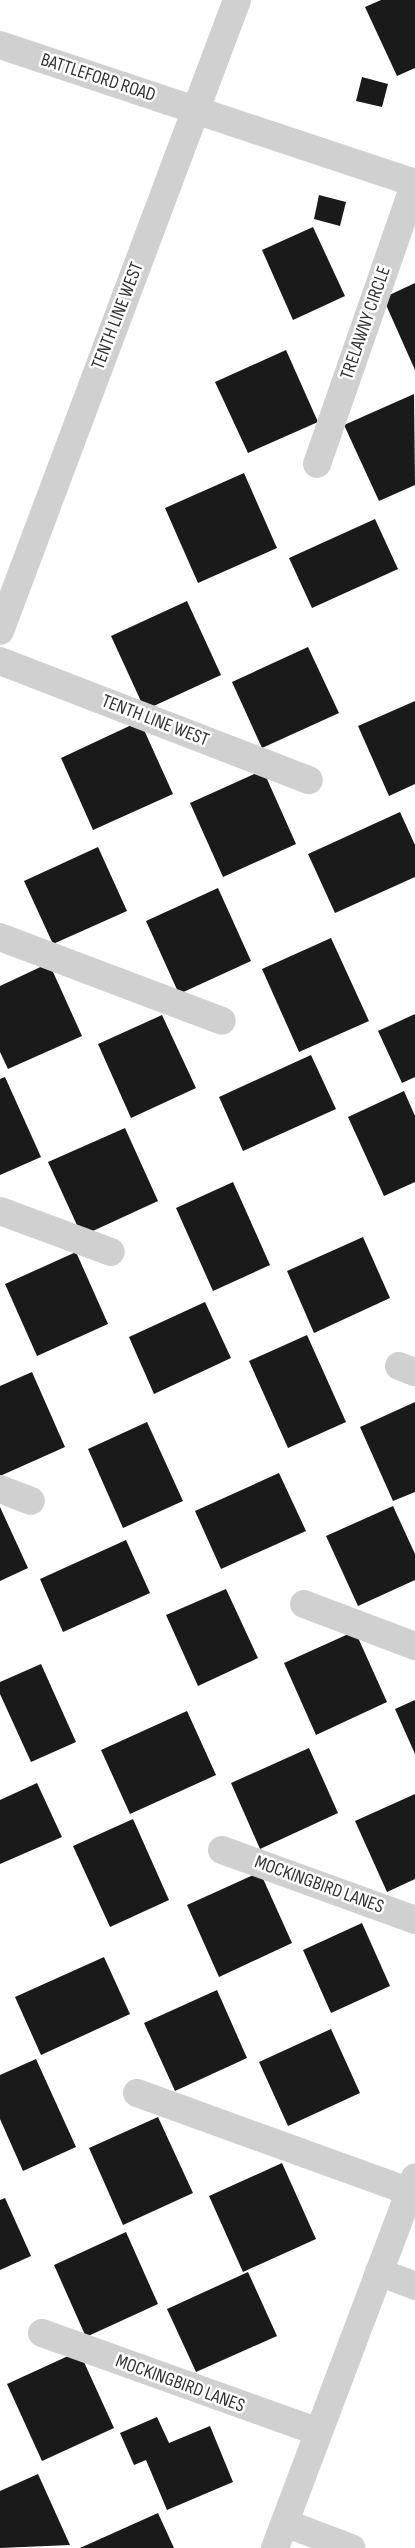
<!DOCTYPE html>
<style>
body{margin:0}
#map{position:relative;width:415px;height:2548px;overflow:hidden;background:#fff;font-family:"Sofia Sans Condensed",sans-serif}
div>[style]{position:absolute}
.building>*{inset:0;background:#1a1a1a}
.minor>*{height:28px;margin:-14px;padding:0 14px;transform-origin:14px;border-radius:14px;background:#d0d0d0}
span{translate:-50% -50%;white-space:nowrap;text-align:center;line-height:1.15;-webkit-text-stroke:5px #fff;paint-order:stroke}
.street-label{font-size:19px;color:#333}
</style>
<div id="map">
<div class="building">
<div style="clip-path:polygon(381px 0,415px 0,415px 68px,397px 76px,365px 7px)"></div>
<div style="clip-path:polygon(362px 77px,388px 84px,382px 107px,356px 101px)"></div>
<div style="clip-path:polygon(319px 195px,346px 202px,340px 226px,314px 219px)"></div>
<div style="clip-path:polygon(313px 227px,345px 296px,293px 320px,262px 250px)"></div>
<div style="clip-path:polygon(415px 283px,415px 370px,383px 298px)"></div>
<div style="clip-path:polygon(286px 350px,318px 422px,248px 453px,215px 382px)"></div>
<div style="clip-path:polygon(414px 394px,415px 485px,379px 501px,344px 425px)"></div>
<div style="clip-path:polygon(244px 473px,277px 548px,198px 583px,165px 508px)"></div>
<div style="clip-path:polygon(375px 519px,398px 569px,312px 608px,289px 558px)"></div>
<div style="clip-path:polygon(187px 601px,221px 675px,145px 710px,111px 636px)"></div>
<div style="clip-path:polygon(308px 647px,339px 713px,262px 748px,232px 682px)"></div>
<div style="clip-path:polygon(415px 701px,415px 784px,389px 796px,358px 726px)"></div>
<div style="clip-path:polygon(140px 721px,173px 794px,93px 830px,61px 758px)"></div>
<div style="clip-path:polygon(263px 770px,296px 844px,223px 877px,190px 803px)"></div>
<div style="clip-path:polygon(400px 812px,415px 845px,415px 877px,335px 913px,308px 854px)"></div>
<div style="clip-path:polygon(98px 847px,127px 911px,53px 944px,24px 881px)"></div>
<div style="clip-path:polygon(218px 888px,251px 961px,179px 994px,146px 921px)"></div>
<div style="clip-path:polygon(331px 938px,369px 1021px,299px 1052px,262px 969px)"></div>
<div style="clip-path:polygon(49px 963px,82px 1036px,8px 1069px,0 1052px,0 986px)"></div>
<div style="clip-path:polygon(415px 1014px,415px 1077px,402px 1083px,378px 1031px)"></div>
<div style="clip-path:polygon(162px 1015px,196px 1088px,131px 1118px,98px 1044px)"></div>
<div style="clip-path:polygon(311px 1055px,336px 1109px,243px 1151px,219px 1097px)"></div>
<div style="clip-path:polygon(5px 1077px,41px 1157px,0 1175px,0 1079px)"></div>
<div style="clip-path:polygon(404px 1091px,415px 1116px,415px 1182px,384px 1196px,348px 1117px)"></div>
<div style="clip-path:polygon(125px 1128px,158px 1201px,82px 1236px,48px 1162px)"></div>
<div style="clip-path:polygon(233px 1182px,270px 1265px,213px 1291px,176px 1208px)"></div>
<div style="clip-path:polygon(363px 1237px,390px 1298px,314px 1333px,287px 1271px)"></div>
<div style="clip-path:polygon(76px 1252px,108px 1324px,37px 1356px,5px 1284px)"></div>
<div style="clip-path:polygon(205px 1302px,231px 1358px,154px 1394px,129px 1337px)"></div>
<div style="clip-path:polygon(307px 1335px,346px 1422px,288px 1448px,249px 1361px)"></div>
<div style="clip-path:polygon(32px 1372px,65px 1447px,0 1476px,0 1386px)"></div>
<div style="clip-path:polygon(415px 1402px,415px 1492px,393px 1501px,360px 1427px)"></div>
<div style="clip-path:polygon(147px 1422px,183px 1501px,123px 1528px,88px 1449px)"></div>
<div style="clip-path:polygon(279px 1473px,306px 1531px,221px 1569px,195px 1511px)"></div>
<div style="clip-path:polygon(393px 1506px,415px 1554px,415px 1580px,358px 1606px,326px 1536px)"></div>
<div style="clip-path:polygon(0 1507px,28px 1568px,0 1581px)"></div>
<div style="clip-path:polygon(126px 1540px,150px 1593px,63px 1632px,40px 1579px)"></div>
<div style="clip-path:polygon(226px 1589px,258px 1658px,198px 1686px,166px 1615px)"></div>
<div style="clip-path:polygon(355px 1631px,387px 1702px,316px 1735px,284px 1663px)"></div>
<div style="clip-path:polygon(41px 1664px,76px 1742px,31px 1762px,0 1694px,0 1682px)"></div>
<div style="clip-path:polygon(415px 1700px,415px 1754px,395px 1709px)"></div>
<div style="clip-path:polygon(187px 1711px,216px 1775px,130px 1814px,101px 1750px)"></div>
<div style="clip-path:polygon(309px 1748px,338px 1813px,260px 1849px,231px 1783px)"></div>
<div style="clip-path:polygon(37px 1783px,62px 1837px,0 1864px,0 1800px)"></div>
<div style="clip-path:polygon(415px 1794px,415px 1879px,387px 1892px,355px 1821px)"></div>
<div style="clip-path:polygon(133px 1819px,169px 1900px,110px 1927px,73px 1846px)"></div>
<div style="clip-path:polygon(260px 1872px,292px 1943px,219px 1977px,187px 1905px)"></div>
<div style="clip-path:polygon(362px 1923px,390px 1986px,331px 2013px,303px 1950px)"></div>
<div style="clip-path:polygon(104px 1957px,130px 2014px,41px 2055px,15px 1997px)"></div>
<div style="clip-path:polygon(217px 1990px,247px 2058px,175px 2091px,144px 2023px)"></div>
<div style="clip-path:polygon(331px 2029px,360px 2093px,288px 2126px,259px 2062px)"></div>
<div style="clip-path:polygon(36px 2059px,76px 2147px,23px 2171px,0 2119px,0 2075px)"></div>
<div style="clip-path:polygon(158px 2117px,193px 2193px,123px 2225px,89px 2148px)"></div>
<div style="clip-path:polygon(282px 2163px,316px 2239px,243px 2272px,209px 2196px)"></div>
<div style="clip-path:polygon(5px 2198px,31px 2256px,0 2270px,0 2200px)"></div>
<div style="clip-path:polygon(126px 2232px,158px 2304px,86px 2337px,54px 2265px)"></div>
<div style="clip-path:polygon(248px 2272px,277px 2336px,196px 2372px,167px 2309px)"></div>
<div style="clip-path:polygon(79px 2351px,114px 2428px,42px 2461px,7px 2384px)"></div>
<div style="clip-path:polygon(157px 2417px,169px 2443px,210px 2426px,233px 2482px,167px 2510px,146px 2460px,134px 2465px,120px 2433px)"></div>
<div style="clip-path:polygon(38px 2474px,70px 2545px,0 2548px,0 2491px)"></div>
<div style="clip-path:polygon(158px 2513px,174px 2548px,80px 2548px)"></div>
</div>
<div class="minor">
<div style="left:0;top:45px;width:437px;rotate:18.4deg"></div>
<div style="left:317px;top:464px;width:298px;rotate:-70.8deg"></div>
<div style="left:0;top:631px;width:674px;rotate:-69.41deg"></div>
<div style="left:0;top:661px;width:331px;rotate:21.1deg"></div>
<div style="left:0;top:937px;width:237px;rotate:20.7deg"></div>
<div style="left:0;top:1211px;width:118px;rotate:20.3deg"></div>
<div style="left:399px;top:1366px;width:17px;rotate:21deg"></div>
<div style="left:0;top:1489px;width:33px;rotate:21deg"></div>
<div style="left:304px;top:1604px;width:119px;rotate:20.7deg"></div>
<div style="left:222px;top:1850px;width:205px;rotate:19.9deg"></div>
<div style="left:137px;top:2093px;width:290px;rotate:19.9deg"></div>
<div style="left:379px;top:2272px;width:39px;rotate:21deg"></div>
<div style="left:42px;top:2333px;width:293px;rotate:19.7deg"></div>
<div style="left:285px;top:2523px;width:71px;rotate:20.7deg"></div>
<div style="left:275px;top:2548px;width:396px;rotate:-69.3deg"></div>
</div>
<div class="street-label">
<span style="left:98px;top:78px;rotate:18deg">BATTLEFORD ROAD</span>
<span style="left:118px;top:316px;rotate:-69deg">TENTH LINE WEST</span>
<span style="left:366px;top:323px;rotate:-71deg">TRELAWNY CIRCLE</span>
<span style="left:155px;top:721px;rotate:21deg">TENTH LINE WEST</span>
<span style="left:319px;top:1885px;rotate:20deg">MOCKINGBIRD LANES</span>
<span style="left:180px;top:2384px;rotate:20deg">MOCKINGBIRD LANES</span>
</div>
</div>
